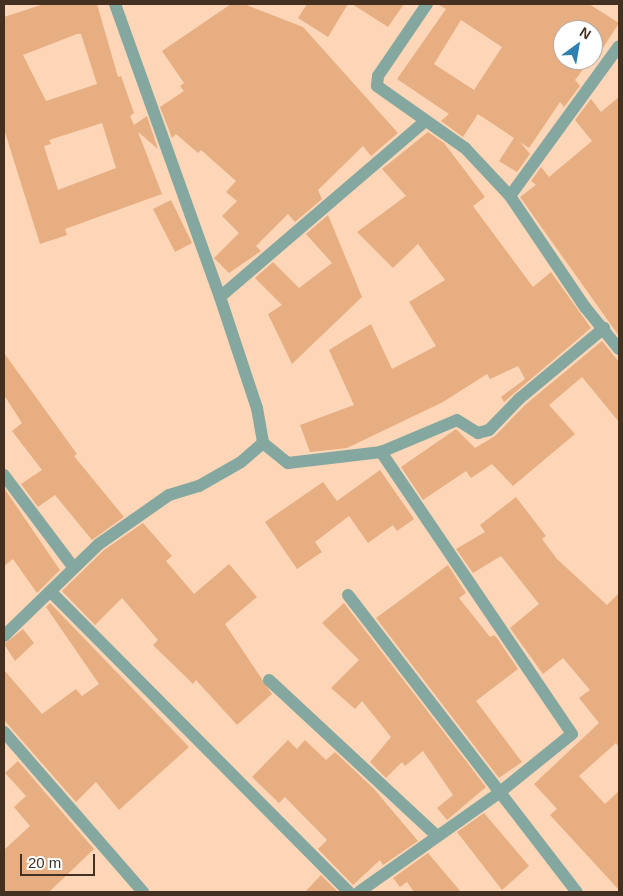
<!DOCTYPE html>
<style>
body{margin:0}
#map{position:relative;width:623px;height:896px;overflow:hidden;background:#fdd6b8;font-family:Arial,sans-serif}
div>[style]{position:absolute}
.building>*{inset:0;background:#e7ae81}
.minor>*{height:12px;margin:-6px;padding:0 6px;transform-origin:6px;border-radius:6px;background:#84a79f}
span{translate:-50% -50%;white-space:nowrap;text-align:center;line-height:1.15;-webkit-text-stroke:4px #fff;paint-order:stroke}
.frame{position:absolute;inset:0;border:5px solid #433021;pointer-events:none}
.north{position:absolute;left:553px;top:20px;width:50px;height:50px;box-sizing:border-box;background:#fff;border:1px solid #b4aca6;border-radius:50%;rotate:32deg;font-size:14px;font-weight:700;line-height:20px;text-align:center;color:#433021}
.north::after{content:'';display:block;margin:auto;width:18px;height:22px;background:#2f80b1;clip-path:polygon(50% 0,100% 100%,50% 72%,0 100%)}
.scale{position:absolute;left:20px;top:854px;width:75px;height:22px;box-sizing:border-box;border:2px solid #433021;border-top:0;padding-left:6px;font-size:15px;line-height:18px;white-space:nowrap;color:#433021;-webkit-text-stroke:4px #fff;paint-order:stroke}
</style>
<div id="map">
<div class="building">
<div style="clip-path:polygon(evenodd,44px 4px,97px 4px,118px 77px,121px 76px,134px 113px,130px 116px,134px 125px,147px 116px,158px 149px,138px 132px,162px 194px,65px 229px,67px 235px,40px 244px,4px 129px,4px 17px,44px 4px,77px 34px,81px 34px,97px 84px,46px 101px,23px 55px,77px 34px,44px 4px,102px 123px,116px 168px,58px 190px,44px 146px,51px 144px,49px 140px,102px 123px)"></div>
<div style="clip-path:polygon(231px 4px,244px 4px,303px 27px,398px 133px,371px 156px,363px 146px,318px 190px,322px 199px,295px 222px,288px 214px,256px 246px,261px 251px,229px 273px,214px 258px,239px 233px,222px 216px,237px 201px,226px 192px,236px 181px,201px 150px,198px 153px,176px 134px,172px 138px,160px 107px,184px 91px,180px 86px,184px 83px,162px 51px)"></div>
<div style="clip-path:polygon(307px 4px,348px 4px,328px 37px,298px 18px)"></div>
<div style="clip-path:polygon(352px 4px,404px 4px,388px 27px)"></div>
<div style="clip-path:polygon(evenodd,437px 4px,589px 4px,619px 23px,601px 51px,598px 49px,593px 56px,593px 30px,563px 30px,563px 60px,590px 60px,575px 80px,580px 86px,564px 107px,560px 102px,529px 148px,520px 142px,530px 154px,517px 172px,499px 161px,514px 138px,478px 114px,463px 137px,441px 121px,449px 114px,397px 79px,446px 9px,437px 4px,461px 20px,502px 47px,474px 90px,434px 64px,461px 20px)"></div>
<div style="clip-path:polygon(619px 97px,619px 336px,520px 197px,536px 185px,531px 181px,541px 167px,549px 177px,592px 141px,575px 120px,591px 99px,601px 112px)"></div>
<div style="clip-path:polygon(428px 132px,444px 143px,485px 197px,473px 206px,533px 287px,551px 272px,591px 328px,504px 402px,501px 397px,525px 379px,518px 366px,490px 379px,487px 374px,443px 402px,347px 448px,310px 452px,300px 425px,354px 405px,329px 350px,371px 324px,392px 369px,436px 346px,409px 302px,445px 280px,418px 244px,393px 268px,357px 232px,406px 196px,382px 169px)"></div>
<div style="clip-path:polygon(171px 200px,192px 243px,175px 252px,153px 209px)"></div>
<div style="clip-path:polygon(328px 215px,362px 297px,292px 364px,268px 314px,282px 305px,255px 278px,273px 262px,299px 288px,332px 263px,306px 234px)"></div>
<div style="clip-path:polygon(602px 341px,619px 362px,619px 422px,582px 377px,549px 405px,575px 434px,513px 486px,492px 464px,471px 478px,466px 471px,423px 500px,401px 467px,456px 429px,475px 448px,495px 436px,525px 405px)"></div>
<div style="clip-path:polygon(4px 353px,77px 454px,74px 456px,124px 517px,92px 540px,55px 495px,38px 507px,21px 484px,42px 470px,12px 431px,22px 423px,4px 395px)"></div>
<div style="clip-path:polygon(380px 470px,414px 519px,397px 531px,393px 525px,368px 543px,349px 516px,315px 542px,322px 552px,297px 569px,265px 522px,323px 482px,337px 501px)"></div>
<div style="clip-path:polygon(4px 488px,60px 570px,37px 593px,13px 559px,4px 566px)"></div>
<div style="clip-path:polygon(516px 497px,546px 536px,542px 539px,557px 559px,607px 605px,619px 593px,619px 748px,616px 743px,579px 776px,605px 804px,619px 791px,619px 890px,550px 815px,557px 809px,534px 784px,599px 723px,579px 698px,590px 690px,563px 658px,543px 674px,510px 628px,539px 604px,501px 556px,473px 573px,456px 549px,485px 532px,480px 525px)"></div>
<div style="clip-path:polygon(143px 523px,172px 556px,166px 561px,194px 594px,229px 564px,257px 597px,225px 624px,272px 694px,237px 725px,196px 680px,193px 684px,153px 645px,158px 640px,122px 598px,95px 625px,62px 591px,104px 550px)"></div>
<div style="clip-path:polygon(448px 565px,466px 593px,459px 598px,490px 637px,494px 635px,497px 638px,518px 669px,476px 701px,522px 762px,499px 778px,376px 618px)"></div>
<div style="clip-path:polygon(50px 603px,189px 747px,119px 810px,96px 782px,76px 802px,4px 720px,4px 670px,42px 714px,76px 689px,82px 696px,99px 684px,46px 607px)"></div>
<div style="clip-path:polygon(344px 603px,486px 787px,447px 820px,437px 808px,453px 795px,423px 751px,405px 766px,402px 762px,386px 778px,370px 762px,391px 737px,362px 701px,355px 709px,331px 688px,359px 660px,322px 623px)"></div>
<div style="clip-path:polygon(23px 629px,34px 643px,15px 661px,4px 644px)"></div>
<div style="clip-path:polygon(288px 740px,297px 749px,305px 740px,326px 760px,335px 752px,374px 789px,418px 841px,383px 865px,380px 860px,353px 885px,318px 849px,327px 840px,285px 797px,279px 803px,252px 777px)"></div>
<div style="clip-path:polygon(18px 761px,94px 849px,49px 892px,4px 892px,4px 850px,30px 826px,14px 807px,26px 796px,5px 773px)"></div>
<div style="clip-path:polygon(484px 813px,529px 866px,502px 890px,457px 832px)"></div>
<div style="clip-path:polygon(428px 853px,461px 892px,414px 892px,407px 882px,400px 887px,393px 878px)"></div>
<div style="clip-path:polygon(321px 875px,338px 892px,305px 892px)"></div>
</div>
<div class="minor">
<div style="left:115px;top:4px;width:311px;rotate:70.3deg"></div>
<div style="left:220px;top:297px;width:117px;rotate:71.6deg"></div>
<div style="left:257px;top:408px;width:36px;rotate:80deg"></div>
<div style="left:263px;top:443px;width:32px;rotate:39deg"></div>
<div style="left:288px;top:463px;width:94px;rotate:-6.7deg"></div>
<div style="left:381px;top:452px;width:82px;rotate:-22.8deg"></div>
<div style="left:457px;top:420px;width:25px;rotate:32deg"></div>
<div style="left:478px;top:433px;width:11px;rotate:-15deg"></div>
<div style="left:489px;top:430px;width:43px;rotate:-45.9deg"></div>
<div style="left:519px;top:399px;width:111px;rotate:-39.9deg"></div>
<div style="left:427px;top:4px;width:87px;rotate:124.2deg"></div>
<div style="left:378px;top:76px;width:10px;rotate:96deg"></div>
<div style="left:377px;top:86px;width:108px;rotate:35.2deg"></div>
<div style="left:465px;top:148px;width:66px;rotate:46.8deg"></div>
<div style="left:510px;top:196px;width:134px;rotate:56deg"></div>
<div style="left:585px;top:307px;width:54px;rotate:51deg"></div>
<div style="left:510px;top:196px;width:185px;rotate:-54deg"></div>
<div style="left:220px;top:297px;width:270px;rotate:-40.6deg"></div>
<div style="left:4px;top:475px;width:115px;rotate:53.1deg"></div>
<div style="left:51px;top:592px;width:423px;rotate:45.2deg"></div>
<div style="left:348px;top:595px;width:375px;rotate:52.4deg"></div>
<div style="left:4px;top:636px;width:132px;rotate:-44.1deg"></div>
<div style="left:99px;top:544px;width:85px;rotate:-35deg"></div>
<div style="left:169px;top:495px;width:31px;rotate:-17deg"></div>
<div style="left:199px;top:486px;width:48px;rotate:-29.7deg"></div>
<div style="left:241px;top:462px;width:29px;rotate:-41deg"></div>
<div style="left:269px;top:680px;width:228px;rotate:42.9deg"></div>
<div style="left:4px;top:732px;width:212px;rotate:49deg"></div>
<div style="left:359px;top:892px;width:173px;rotate:-35.3deg"></div>
<div style="left:500px;top:792px;width:92px;rotate:-38.9deg"></div>
<div style="left:572px;top:734px;width:341px;rotate:-124.1deg"></div>
</div>
<div class="frame"></div>
<div class="north">N</div>
<div class="scale">20 m</div>
</div>
